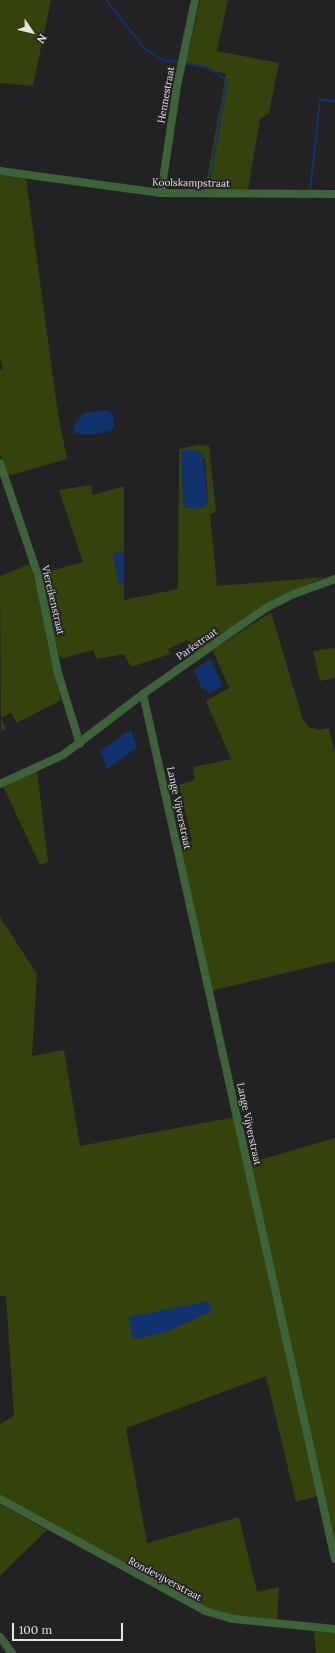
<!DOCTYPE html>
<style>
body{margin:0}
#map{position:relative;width:335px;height:1653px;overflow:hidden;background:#222224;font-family:Lora,serif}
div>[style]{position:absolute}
.green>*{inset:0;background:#34420b}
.water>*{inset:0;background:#10326d}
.stream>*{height:2px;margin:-1px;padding:0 1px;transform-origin:1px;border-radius:1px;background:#10326d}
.street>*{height:8px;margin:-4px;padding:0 4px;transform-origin:4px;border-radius:4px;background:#3e623a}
span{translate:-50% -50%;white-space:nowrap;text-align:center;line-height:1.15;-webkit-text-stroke:3.5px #222224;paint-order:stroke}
.street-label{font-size:10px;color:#e4e4e5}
.north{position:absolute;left:12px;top:12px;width:40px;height:40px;-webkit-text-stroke:3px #222224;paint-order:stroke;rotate:125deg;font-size:11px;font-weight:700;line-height:16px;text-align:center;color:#e4e4e5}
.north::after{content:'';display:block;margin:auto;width:14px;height:18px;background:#e4e4e5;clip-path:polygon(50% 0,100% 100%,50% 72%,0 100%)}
.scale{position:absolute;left:12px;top:1623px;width:111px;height:18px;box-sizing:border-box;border:2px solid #e4e4e5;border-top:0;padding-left:5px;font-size:12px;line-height:14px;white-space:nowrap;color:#e4e4e5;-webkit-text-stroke:3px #222224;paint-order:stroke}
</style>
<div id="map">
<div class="green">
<div style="clip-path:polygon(0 0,51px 0,33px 86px,0 83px)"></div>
<div style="clip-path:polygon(200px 0,228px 0,217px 51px,279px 63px,269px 113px,260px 119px,248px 190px,205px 191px,226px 74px,186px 63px)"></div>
<div style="clip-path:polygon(0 175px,26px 179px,58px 414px,67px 459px,11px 475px,7px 474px,0 453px,0 370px,3px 368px,0 358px)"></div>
<div style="clip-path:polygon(evenodd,198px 445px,209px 446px,216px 512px,210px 514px,217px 586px,324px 577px,289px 593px,196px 653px,188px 640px,168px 649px,170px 654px,131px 667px,124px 654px,96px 659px,93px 650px,64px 658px,59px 656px,42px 573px,83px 562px,59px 490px,91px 485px,93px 495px,124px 486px,124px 551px,113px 554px,120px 585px,124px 584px,124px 600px,178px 589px,179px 449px,198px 445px,182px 453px,205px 458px,208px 500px,204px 507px,187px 508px,183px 505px,182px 453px)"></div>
<div style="clip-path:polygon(30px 564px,39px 597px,61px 700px,17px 723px,11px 713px,1px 718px,6px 729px,1px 731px,0 576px)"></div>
<div style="clip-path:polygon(271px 612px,303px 720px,309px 727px,318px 730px,329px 728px,335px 754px,335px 961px,211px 991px,180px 844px,192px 841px,179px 785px,195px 780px,193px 767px,231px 759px,206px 701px,229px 688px,213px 650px)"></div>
<div style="clip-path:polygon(335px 648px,335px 678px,320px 681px,313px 651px)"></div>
<div style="clip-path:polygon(37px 771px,48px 862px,40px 865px,3px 786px)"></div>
<div style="clip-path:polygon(0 917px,37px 974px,32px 1056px,64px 1050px,80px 1146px,235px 1117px,318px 1496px,296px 1502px,266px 1376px,126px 1428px,147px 1543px,239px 1517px,257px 1592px,279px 1587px,277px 1620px,234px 1616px,207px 1609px,0 1496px,0 1424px,14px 1416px,6px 1296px,0 1296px)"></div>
<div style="clip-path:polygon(335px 1138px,335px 1542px,249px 1163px)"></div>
<div style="clip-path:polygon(0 1504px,47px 1530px,0 1576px)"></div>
<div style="clip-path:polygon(314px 1631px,335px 1633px,335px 1653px,316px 1653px)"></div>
</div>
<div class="water">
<div style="clip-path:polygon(105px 410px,113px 413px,114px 427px,111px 431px,88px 435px,73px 432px,75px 424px,85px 413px)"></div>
<div style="clip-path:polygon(184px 450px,195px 450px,203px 454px,208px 500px,204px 507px,193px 509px,183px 506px,182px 453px)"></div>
<div style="clip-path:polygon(124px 551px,124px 584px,120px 585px,113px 554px)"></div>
<div style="clip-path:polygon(209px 660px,212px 662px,223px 686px,210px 693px,201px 687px,194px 670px)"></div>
<div style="clip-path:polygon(131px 729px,137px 748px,107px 769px,101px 751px)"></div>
<div style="clip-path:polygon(209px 1301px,212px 1311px,190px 1321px,169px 1331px,136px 1339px,132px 1336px,129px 1317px)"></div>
</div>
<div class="stream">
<div style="left:106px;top:0;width:63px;rotate:51.5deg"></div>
<div style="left:145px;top:49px;width:21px;rotate:31deg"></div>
<div style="left:163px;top:60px;width:17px;rotate:7deg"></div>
<div style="left:185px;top:63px;width:21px;rotate:11deg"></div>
<div style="left:206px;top:67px;width:25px;rotate:32deg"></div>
<div style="left:227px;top:80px;width:112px;rotate:99.8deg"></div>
<div style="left:310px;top:191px;width:92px;rotate:-83.7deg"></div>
<div style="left:320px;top:100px;width:15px;rotate:4deg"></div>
</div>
<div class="street">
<div style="left:0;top:171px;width:162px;rotate:7.8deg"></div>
<div style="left:161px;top:193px;width:174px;rotate:0.3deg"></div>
<div style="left:161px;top:193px;width:108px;rotate:-81.5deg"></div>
<div style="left:177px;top:86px;width:88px;rotate:-78.2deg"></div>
<div style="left:0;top:463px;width:118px;rotate:71.3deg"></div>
<div style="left:38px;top:575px;width:100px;rotate:78.5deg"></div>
<div style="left:58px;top:673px;width:74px;rotate:72.8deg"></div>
<div style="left:143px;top:694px;width:886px;rotate:77.49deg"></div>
<div style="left:0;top:784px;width:69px;rotate:-24.7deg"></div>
<div style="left:63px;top:755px;width:101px;rotate:-37.3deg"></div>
<div style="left:143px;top:694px;width:150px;rotate:-35deg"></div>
<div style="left:266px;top:608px;width:31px;rotate:-27deg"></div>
<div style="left:294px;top:594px;width:44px;rotate:-20.1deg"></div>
<div style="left:0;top:1499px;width:234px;rotate:28.6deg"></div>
<div style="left:205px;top:1611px;width:29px;rotate:16deg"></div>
<div style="left:233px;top:1619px;width:102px;rotate:5.6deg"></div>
<div style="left:0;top:1637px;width:20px;rotate:53deg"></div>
</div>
<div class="street-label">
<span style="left:166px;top:95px;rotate:-80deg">Hennestraat</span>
<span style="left:191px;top:183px;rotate:1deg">Koolskampstraat</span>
<span style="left:53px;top:600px;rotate:77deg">Viereikenstraat</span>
<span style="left:197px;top:644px;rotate:-35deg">Parkstraat</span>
<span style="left:179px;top:808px;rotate:78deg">Lange Vijverstraat</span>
<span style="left:249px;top:1124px;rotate:78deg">Lange Vijverstraat</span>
<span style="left:165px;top:1579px;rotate:28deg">Rondevijverstraat</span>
</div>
<div class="north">N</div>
<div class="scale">100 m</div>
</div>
